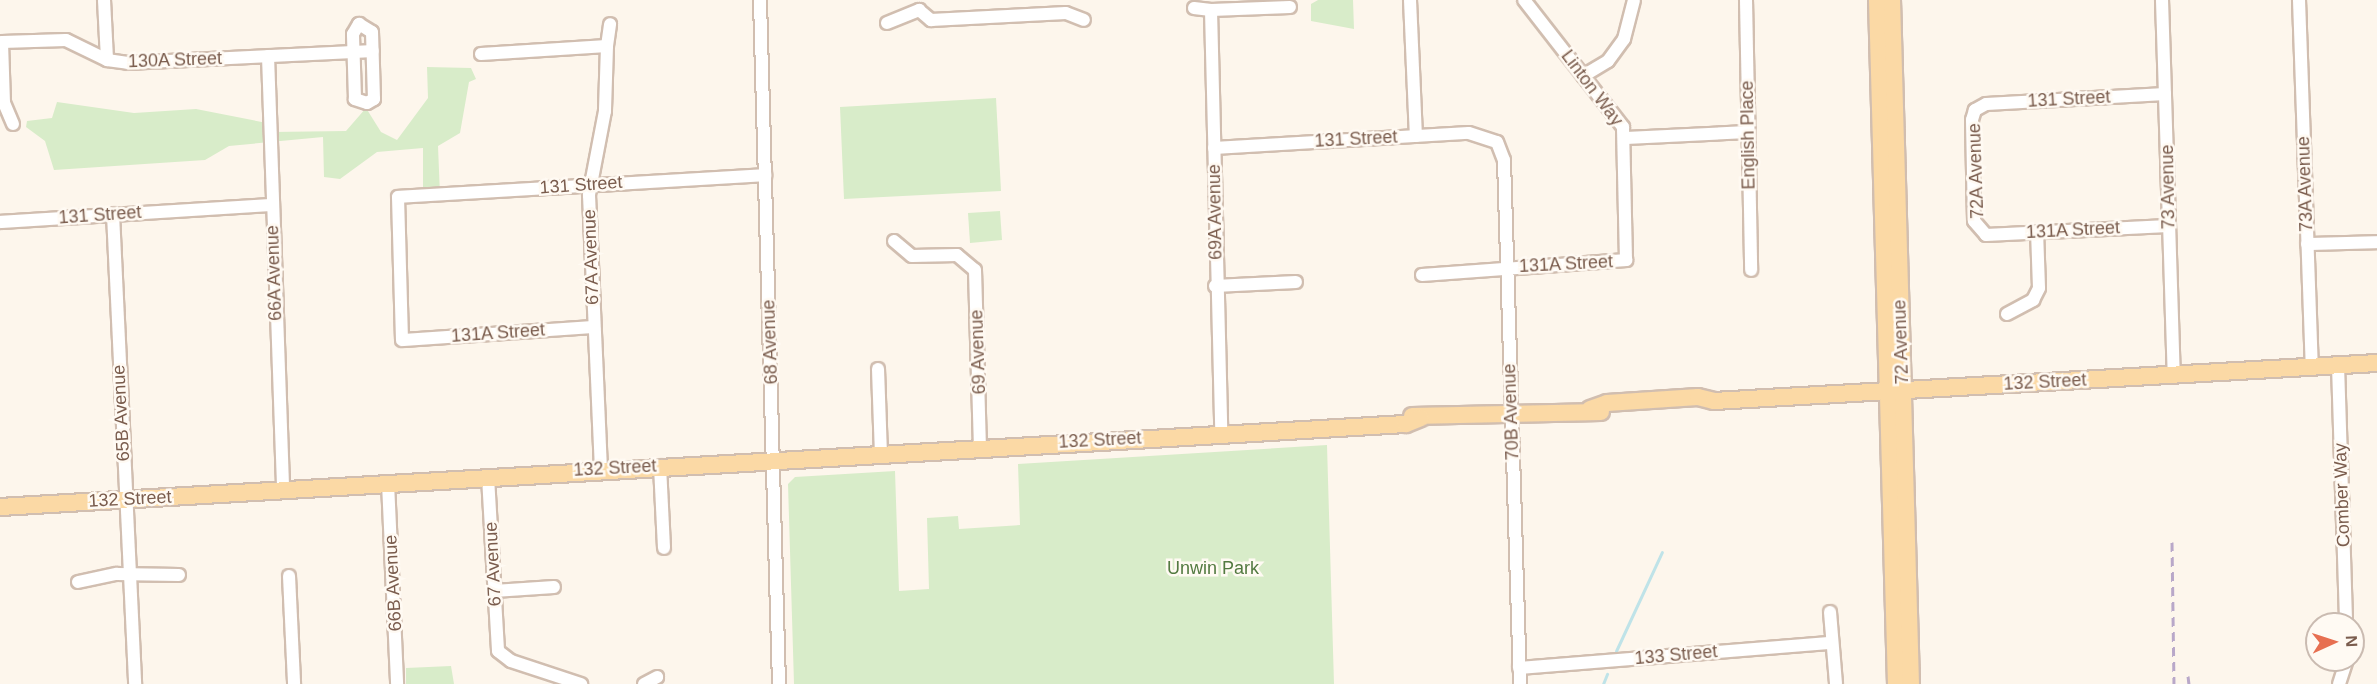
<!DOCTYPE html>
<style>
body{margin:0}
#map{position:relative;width:2377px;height:684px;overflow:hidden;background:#fdf6ec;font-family:Arial,sans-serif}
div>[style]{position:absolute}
.green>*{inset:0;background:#d8ecc9}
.stream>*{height:3px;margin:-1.5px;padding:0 1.5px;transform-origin:1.5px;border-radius:1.5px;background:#bfe3e8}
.roads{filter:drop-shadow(2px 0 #d1beb0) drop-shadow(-2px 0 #d1beb0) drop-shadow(0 2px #d1beb0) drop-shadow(0 -2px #d1beb0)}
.minor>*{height:12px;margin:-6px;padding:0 6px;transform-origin:6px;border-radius:6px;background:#fff}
.major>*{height:16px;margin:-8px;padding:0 8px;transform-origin:8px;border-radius:8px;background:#fbd9a5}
.rail>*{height:3px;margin-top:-1.5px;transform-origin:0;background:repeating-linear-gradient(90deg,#b9a8c9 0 9px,transparent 0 15px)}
span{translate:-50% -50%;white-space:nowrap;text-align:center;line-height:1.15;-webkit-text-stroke:5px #fffaf3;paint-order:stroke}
.street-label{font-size:18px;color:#7a5c4d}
.park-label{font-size:18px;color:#537a41}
.north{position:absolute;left:2305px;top:612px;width:60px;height:60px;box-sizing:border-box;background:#fffaf3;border:2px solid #cabbb1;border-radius:50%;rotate:87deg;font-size:16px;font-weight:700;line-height:24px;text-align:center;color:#7a5c4d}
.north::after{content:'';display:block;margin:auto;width:21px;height:27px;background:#e76f51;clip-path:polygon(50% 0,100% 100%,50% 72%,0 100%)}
</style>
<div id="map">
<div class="green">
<div style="clip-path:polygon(1318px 0,1353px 0,1354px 29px,1311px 21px,1311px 4px)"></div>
<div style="clip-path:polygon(427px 67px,471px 68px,476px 79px,469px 82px,460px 133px,438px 146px,440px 195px,423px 196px,423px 148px,377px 152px,340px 179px,324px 177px,323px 137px,229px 146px,205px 160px,54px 170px,45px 141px,26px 127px,27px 121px,52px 118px,57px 102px,134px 113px,196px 109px,272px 124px,272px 132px,346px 131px,366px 108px,381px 132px,397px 140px,428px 98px)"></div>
<div style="clip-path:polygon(996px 98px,1001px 191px,844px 199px,840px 107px)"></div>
<div style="clip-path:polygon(1000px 211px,1002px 240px,970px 243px,968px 213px)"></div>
<div style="clip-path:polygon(1327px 445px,1334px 684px,794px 684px,788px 484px,795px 477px,895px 471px,899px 591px,929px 589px,927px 518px,958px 516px,959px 529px,1020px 525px,1018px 464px)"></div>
<div style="clip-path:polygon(451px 666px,454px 684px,406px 684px,406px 668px)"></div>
</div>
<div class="stream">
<div style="left:1616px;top:651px;width:109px;rotate:-65.1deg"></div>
<div style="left:1603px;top:684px;width:11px;rotate:-68deg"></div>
</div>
<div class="roads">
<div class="minor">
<div style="left:104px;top:0;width:60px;rotate:87.1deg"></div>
<div style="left:760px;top:0;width:684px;rotate:88.41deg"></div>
<div style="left:1410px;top:0;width:136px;rotate:87.5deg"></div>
<div style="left:1746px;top:0;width:270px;rotate:88.9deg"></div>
<div style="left:2162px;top:0;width:375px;rotate:88.2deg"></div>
<div style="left:2299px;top:0;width:367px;rotate:88deg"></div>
<div style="left:1194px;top:8px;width:17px;rotate:7deg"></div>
<div style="left:1211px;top:10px;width:421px;rotate:88.6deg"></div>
<div style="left:1211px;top:10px;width:79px;rotate:-2.2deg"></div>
<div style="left:887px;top:23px;width:35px;rotate:-22deg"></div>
<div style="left:919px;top:10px;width:16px;rotate:40deg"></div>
<div style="left:931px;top:20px;width:135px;rotate:-3deg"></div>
<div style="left:1066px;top:13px;width:19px;rotate:21deg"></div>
<div style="left:359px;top:24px;width:15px;rotate:32deg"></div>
<div style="left:372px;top:32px;width:67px;rotate:88.3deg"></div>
<div style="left:374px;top:99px;width:8px;rotate:150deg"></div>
<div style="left:367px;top:103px;width:13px;rotate:-162deg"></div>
<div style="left:355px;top:99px;width:65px;rotate:-91.8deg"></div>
<div style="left:353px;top:34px;width:12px;rotate:-59deg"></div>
<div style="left:607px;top:46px;width:22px;rotate:-82deg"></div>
<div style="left:481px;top:54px;width:126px;rotate:-3.6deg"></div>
<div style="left:607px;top:46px;width:65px;rotate:91.8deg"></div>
<div style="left:605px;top:111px;width:86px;rotate:100.8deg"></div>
<div style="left:589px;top:195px;width:274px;rotate:87.5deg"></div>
<div style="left:268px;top:56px;width:434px;rotate:88deg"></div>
<div style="left:1583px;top:76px;width:29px;rotate:-31deg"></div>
<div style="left:1608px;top:61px;width:27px;rotate:-54deg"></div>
<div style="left:1624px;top:39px;width:40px;rotate:-75.6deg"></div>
<div style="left:2165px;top:94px;width:179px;rotate:176.8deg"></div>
<div style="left:1986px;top:104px;width:13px;rotate:151deg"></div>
<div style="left:1975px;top:110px;width:10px;rotate:107deg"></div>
<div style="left:1972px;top:120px;width:52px;rotate:88.9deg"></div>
<div style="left:1973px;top:172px;width:49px;rotate:88.8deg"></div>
<div style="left:1974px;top:221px;width:18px;rotate:49deg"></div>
<div style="left:1986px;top:235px;width:182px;rotate:-2.8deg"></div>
<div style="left:13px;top:124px;width:23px;rotate:-113deg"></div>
<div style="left:4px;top:103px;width:61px;rotate:-91.9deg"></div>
<div style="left:2px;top:42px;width:64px;rotate:-1.8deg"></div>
<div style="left:66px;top:40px;width:46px;rotate:26deg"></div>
<div style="left:107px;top:60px;width:21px;rotate:8deg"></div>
<div style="left:128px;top:63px;width:245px;rotate:-2.8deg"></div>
<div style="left:1626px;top:138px;width:121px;rotate:-2.8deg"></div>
<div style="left:1214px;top:148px;width:255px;rotate:-3.4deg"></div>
<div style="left:1469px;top:133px;width:29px;rotate:18deg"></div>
<div style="left:1497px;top:142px;width:19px;rotate:69deg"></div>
<div style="left:1504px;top:160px;width:524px;rotate:88.25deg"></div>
<div style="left:113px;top:214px;width:471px;rotate:87.3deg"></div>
<div style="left:0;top:222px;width:273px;rotate:-3.6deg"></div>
<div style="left:894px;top:241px;width:23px;rotate:40deg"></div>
<div style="left:912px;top:256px;width:45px;rotate:-1.3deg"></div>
<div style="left:957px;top:255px;width:23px;rotate:40deg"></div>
<div style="left:975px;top:270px;width:177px;rotate:88.4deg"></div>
<div style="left:2307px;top:244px;width:70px;rotate:-1.6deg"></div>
<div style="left:1422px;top:275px;width:205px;rotate:-4.2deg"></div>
<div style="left:1626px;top:260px;width:133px;rotate:-91.3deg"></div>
<div style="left:1623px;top:127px;width:161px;rotate:-127.9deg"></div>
<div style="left:1215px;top:286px;width:81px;rotate:-2.8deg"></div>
<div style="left:2007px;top:314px;width:30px;rotate:-28deg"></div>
<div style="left:2033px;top:300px;width:13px;rotate:-63deg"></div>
<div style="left:2039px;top:288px;width:56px;rotate:-92deg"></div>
<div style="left:594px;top:327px;width:192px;rotate:176.1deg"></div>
<div style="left:402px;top:340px;width:143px;rotate:-91.6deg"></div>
<div style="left:398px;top:197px;width:368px;rotate:-3.4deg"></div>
<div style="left:2338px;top:365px;width:259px;rotate:88.2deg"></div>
<div style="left:878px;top:369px;width:84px;rotate:88deg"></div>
<div style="left:660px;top:466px;width:82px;rotate:87.2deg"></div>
<div style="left:488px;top:477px;width:174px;rotate:86.7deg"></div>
<div style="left:498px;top:651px;width:16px;rotate:38deg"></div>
<div style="left:511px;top:661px;width:74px;rotate:18.2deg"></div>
<div style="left:388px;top:483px;width:201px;rotate:87.4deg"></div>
<div style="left:289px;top:576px;width:108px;rotate:87.3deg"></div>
<div style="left:78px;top:582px;width:40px;rotate:-12deg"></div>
<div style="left:117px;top:574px;width:62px;rotate:0.9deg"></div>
<div style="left:494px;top:591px;width:60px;rotate:-3.8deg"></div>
<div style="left:1830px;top:612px;width:72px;rotate:85.2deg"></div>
<div style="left:1519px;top:668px;width:314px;rotate:-4.6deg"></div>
<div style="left:644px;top:684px;width:15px;rotate:-28deg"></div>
<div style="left:2339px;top:684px;width:25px;rotate:-72deg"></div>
</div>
<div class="major">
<div style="left:1877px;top:0;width:684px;rotate:88.41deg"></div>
<div style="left:1892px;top:0;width:684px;rotate:88.41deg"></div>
<div style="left:1590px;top:409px;width:18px;rotate:-19deg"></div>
<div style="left:1607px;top:403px;width:91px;rotate:-3.8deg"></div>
<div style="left:1698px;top:397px;width:16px;rotate:14deg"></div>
<div style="left:1714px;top:401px;width:664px;rotate:-3.28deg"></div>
<div style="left:1412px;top:416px;width:189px;rotate:-1.2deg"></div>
<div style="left:0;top:507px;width:1408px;rotate:-3.38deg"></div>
<div style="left:1406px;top:424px;width:16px;rotate:-22deg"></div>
</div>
</div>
<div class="rail">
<div style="left:2172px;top:542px;width:142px;rotate:89.2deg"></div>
<div style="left:2188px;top:676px;width:8px;rotate:83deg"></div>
</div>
<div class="street-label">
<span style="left:175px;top:60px;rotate:-2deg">130A Street</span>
<span style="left:1592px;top:88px;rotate:53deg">Linton Way</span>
<span style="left:2069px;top:99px;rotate:-3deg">131 Street</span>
<span style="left:1748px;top:135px;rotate:-91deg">English Place</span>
<span style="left:1356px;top:139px;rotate:-3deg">131 Street</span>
<span style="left:1976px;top:171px;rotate:-92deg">72A Avenue</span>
<span style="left:2305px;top:184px;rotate:-92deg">73A Avenue</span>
<span style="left:581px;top:185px;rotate:-4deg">131 Street</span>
<span style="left:2168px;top:187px;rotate:-91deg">73 Avenue</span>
<span style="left:1215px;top:212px;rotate:-91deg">69A Avenue</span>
<span style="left:100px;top:215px;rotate:-4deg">131 Street</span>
<span style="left:2073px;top:230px;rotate:-3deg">131A Street</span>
<span style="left:591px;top:257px;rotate:-92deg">67A Avenue</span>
<span style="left:1566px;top:264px;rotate:-3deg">131A Street</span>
<span style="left:274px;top:273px;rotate:-92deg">66A Avenue</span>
<span style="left:498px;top:333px;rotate:-4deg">131A Street</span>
<span style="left:770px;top:342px;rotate:-92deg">68 Avenue</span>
<span style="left:1901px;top:342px;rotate:-92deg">72 Avenue</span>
<span style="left:978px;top:352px;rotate:-92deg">69 Avenue</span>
<span style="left:2045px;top:382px;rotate:-3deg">132 Street</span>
<span style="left:1511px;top:412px;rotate:-92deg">70B Avenue</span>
<span style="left:121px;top:413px;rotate:-93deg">65B Avenue</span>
<span style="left:1100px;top:440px;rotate:-3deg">132 Street</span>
<span style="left:615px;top:468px;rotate:-3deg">132 Street</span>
<span style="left:2342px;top:495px;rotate:-92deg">Comber Way</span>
<span style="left:130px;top:499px;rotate:-3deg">132 Street</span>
<span style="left:493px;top:564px;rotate:-93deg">67 Avenue</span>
<span style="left:393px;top:583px;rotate:-93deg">66B Avenue</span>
<span style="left:1676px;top:655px;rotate:-5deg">133 Street</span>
</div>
<div class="park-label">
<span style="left:1213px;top:568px">Unwin Park</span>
</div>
<div class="north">N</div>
</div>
